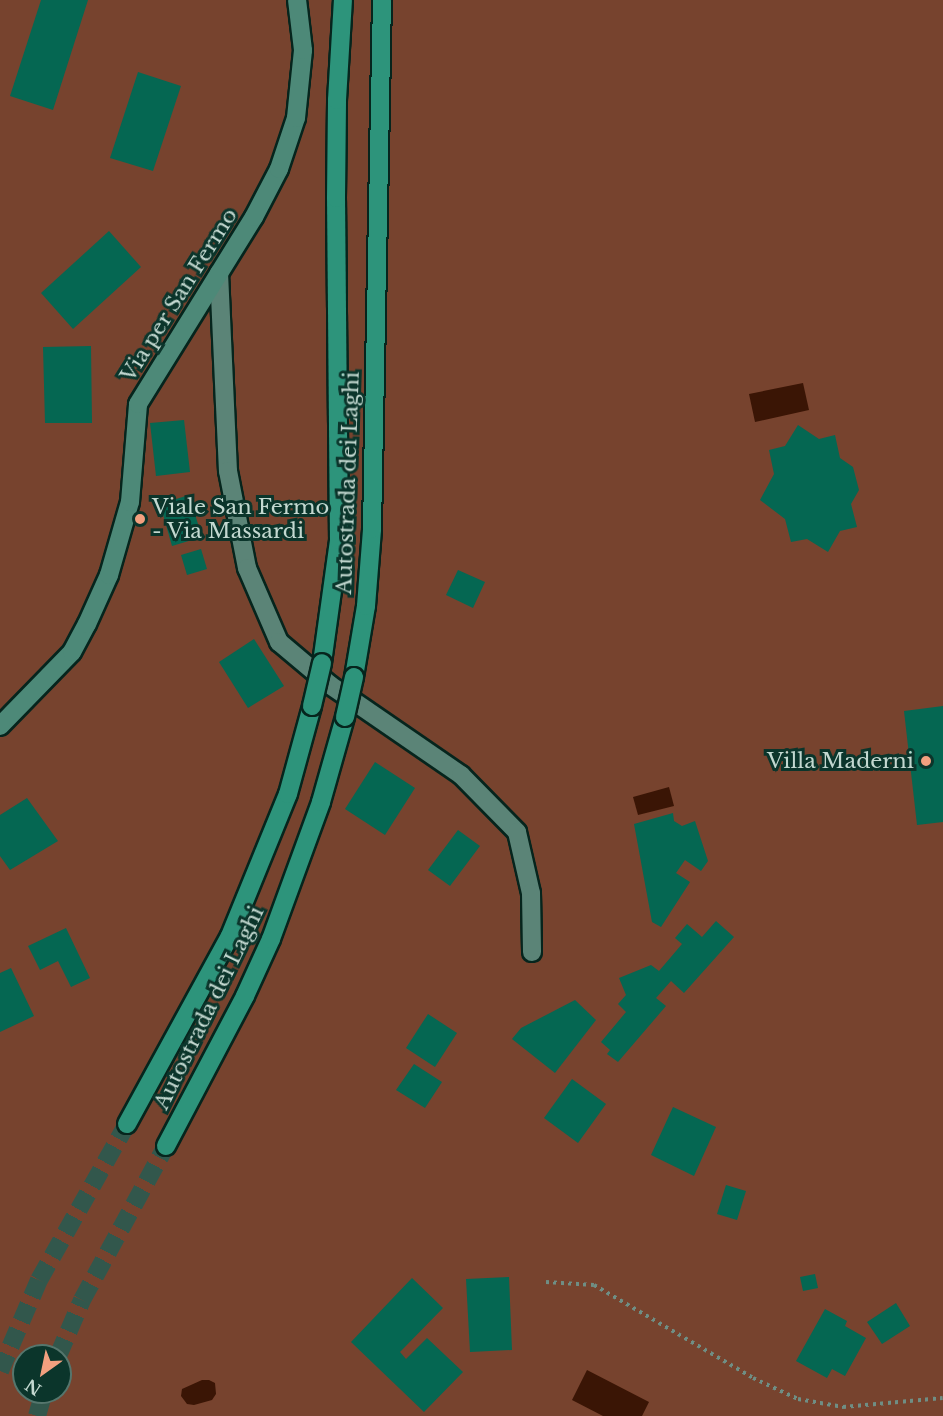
<!DOCTYPE html>
<style>
body{margin:0}
#map{position:relative;width:943px;height:1416px;overflow:hidden;background:#184035;font-family:"Libre Baskerville",serif}
div>[style]{position:absolute}
.green>*{inset:0;background:#77432e}
.water>*{inset:0;background:#3a1505}
.building>*{inset:0;background:#056752}
.highway-tunnel>*{height:18px;margin-top:-9px;transform-origin:0;background:repeating-linear-gradient(90deg,#32574c 0 18px,transparent 0 27px)}
.path>*{height:4px;margin-top:-2px;transform-origin:0;background:repeating-linear-gradient(90deg,#6f8e84 0 3px,transparent 0 7.5px)}
.roads{filter:drop-shadow(2px 0 #06251d) drop-shadow(-2px 0 #06251d) drop-shadow(0 2px #06251d) drop-shadow(0 -2px #06251d)}
.street>*{height:18px;margin:-9px;padding:0 9px;transform-origin:9px;border-radius:9px;background:#5b8477}
.secondary>*{height:18px;margin:-9px;padding:0 9px;transform-origin:9px;border-radius:9px;background:#4d8978}
.highway>*{height:18px;margin:-9px;padding:0 9px;transform-origin:9px;border-radius:9px;background:#2d947b}
.bridges{filter:drop-shadow(2px 0 #06251d) drop-shadow(-2px 0 #06251d) drop-shadow(0 2px #06251d) drop-shadow(0 -2px #06251d)}
.highway-bridge>*{height:18px;margin:-9px;padding:0 9px;transform-origin:9px;border-radius:9px;background:#2d947b}
.dots>*{width:16px;height:16px;translate:-50% -50%;box-sizing:border-box;border:3px solid #0b352b;border-radius:50%}
span{translate:-50% -50%;white-space:nowrap;text-align:center;line-height:1.15;-webkit-text-stroke:6px #0b352b;paint-order:stroke}
.street-label{font-size:21px;color:#c3d8d0}
.poi-label{font-size:21px;color:#c3d8d0}
.left{translate:0 -50%;text-align:left}
.right{translate:-100% -50%;text-align:right}
.north{position:absolute;left:12px;top:1344px;width:60px;height:60px;box-sizing:border-box;background:#0b352b;border:2px solid #55766d;border-radius:50%;rotate:213deg;font-size:16px;font-weight:700;line-height:24px;text-align:center;color:#c3d8d0}
.north::after{content:'';display:block;margin:auto;width:21px;height:27px;background:#f2a07f;clip-path:polygon(50% 0,100% 100%,50% 72%,0 100%)}
</style>
<div id="map">
<div class="green">
<div style="clip-path:polygon(evenodd,0 0,943px 0,943px 1416px,0 1416px,0 0,24px 1356px,60px 1356px,60px 1392px,24px 1392px,24px 1356px)"></div>
</div>
<div class="water">
<div style="clip-path:polygon(803px 383px,809px 410px,755px 422px,749px 394px)"></div>
<div style="clip-path:polygon(669px 787px,674px 806px,638px 815px,633px 797px)"></div>
<div style="clip-path:polygon(587px 1370px,649px 1402px,642px 1416px,603px 1416px,572px 1400px)"></div>
<div style="clip-path:polygon(202px 1380px,209px 1380px,215px 1383px,216px 1394px,212px 1400px,194px 1405px,187px 1404px,181px 1396px,182px 1389px)"></div>
</div>
<div class="building">
<div style="clip-path:polygon(41px 0,88px 0,53px 110px,10px 96px)"></div>
<div style="clip-path:polygon(138px 72px,181px 86px,153px 171px,110px 158px)"></div>
<div style="clip-path:polygon(109px 231px,141px 267px,73px 329px,41px 293px)"></div>
<div style="clip-path:polygon(91px 346px,92px 423px,45px 423px,43px 347px)"></div>
<div style="clip-path:polygon(184px 420px,190px 472px,156px 476px,150px 423px)"></div>
<div style="clip-path:polygon(798px 425px,819px 439px,835px 435px,840px 458px,853px 467px,859px 490px,851px 504px,857px 527px,840px 531px,828px 552px,807px 539px,791px 542px,785px 519px,760px 500px,774px 474px,769px 450px,785px 446px)"></div>
<div style="clip-path:polygon(189px 495px,202px 537px,172px 546px,160px 504px)"></div>
<div style="clip-path:polygon(201px 549px,207px 569px,187px 575px,181px 555px)"></div>
<div style="clip-path:polygon(458px 570px,485px 582px,473px 608px,446px 595px)"></div>
<div style="clip-path:polygon(254px 639px,284px 686px,248px 708px,219px 662px)"></div>
<div style="clip-path:polygon(943px 706px,943px 822px,917px 825px,904px 711px)"></div>
<div style="clip-path:polygon(375px 762px,415px 788px,385px 835px,345px 809px)"></div>
<div style="clip-path:polygon(27px 798px,58px 841px,10px 870px,0 856px,0 815px)"></div>
<div style="clip-path:polygon(673px 813px,674px 821px,682px 826px,695px 821px,708px 861px,701px 871px,685px 860px,676px 873px,690px 882px,661px 927px,652px 922px,634px 824px)"></div>
<div style="clip-path:polygon(458px 830px,480px 846px,450px 886px,428px 870px)"></div>
<div style="clip-path:polygon(716px 921px,734px 937px,684px 993px,671px 981px,656px 998px,666px 1006px,618px 1062px,607px 1054px,610px 1050px,601px 1042px,626px 1012px,618px 1004px,626px 995px,619px 978px,651px 965px,659px 971px,682px 944px,675px 938px,687px 924px,702px 937px)"></div>
<div style="clip-path:polygon(66px 928px,90px 978px,71px 987px,58px 961px,40px 970px,28px 946px)"></div>
<div style="clip-path:polygon(11px 968px,34px 1016px,0 1032px,0 973px)"></div>
<div style="clip-path:polygon(575px 1000px,596px 1020px,555px 1073px,512px 1039px,521px 1028px)"></div>
<div style="clip-path:polygon(428px 1014px,457px 1033px,435px 1067px,406px 1048px)"></div>
<div style="clip-path:polygon(414px 1064px,442px 1082px,425px 1108px,396px 1090px)"></div>
<div style="clip-path:polygon(572px 1079px,606px 1104px,578px 1143px,544px 1118px)"></div>
<div style="clip-path:polygon(673px 1107px,716px 1127px,694px 1176px,651px 1155px)"></div>
<div style="clip-path:polygon(726px 1185px,746px 1191px,737px 1220px,717px 1214px)"></div>
<div style="clip-path:polygon(815px 1274px,818px 1288px,803px 1291px,800px 1277px)"></div>
<div style="clip-path:polygon(509px 1277px,512px 1350px,470px 1352px,466px 1279px)"></div>
<div style="clip-path:polygon(412px 1278px,443px 1308px,400px 1352px,406px 1359px,427px 1338px,463px 1372px,424px 1412px,351px 1342px)"></div>
<div style="clip-path:polygon(896px 1303px,910px 1326px,882px 1344px,867px 1322px)"></div>
<div style="clip-path:polygon(825px 1309px,847px 1321px,845px 1326px,866px 1338px,845px 1376px,832px 1369px,827px 1378px,796px 1361px)"></div>
</div>
<div class="highway-tunnel">
<div style="left:58px;top:1356px;width:61px;rotate:-66.8deg"></div>
<div style="left:82px;top:1300px;width:175px;rotate:-61.4deg"></div>
<div style="left:0;top:1371px;width:99px;rotate:-66.8deg"></div>
<div style="left:39px;top:1280px;width:179px;rotate:-60.6deg"></div>
<div style="left:37px;top:1416px;width:25px;rotate:-74deg"></div>
</div>
<div class="path">
<div style="left:546px;top:1282px;width:48px;rotate:3.6deg"></div>
<div style="left:594px;top:1285px;width:184px;rotate:30.3deg"></div>
<div style="left:753px;top:1378px;width:50px;rotate:25deg"></div>
<div style="left:798px;top:1399px;width:46px;rotate:10.1deg"></div>
<div style="left:843px;top:1407px;width:100px;rotate:-5.1deg"></div>
</div>
<div class="roads">
<div class="street">
<div style="left:219px;top:273px;width:198px;rotate:87.4deg"></div>
<div style="left:228px;top:471px;width:99px;rotate:78.9deg"></div>
<div style="left:247px;top:568px;width:81px;rotate:66.6deg"></div>
<div style="left:279px;top:642px;width:67px;rotate:40.1deg"></div>
<div style="left:330px;top:685px;width:159px;rotate:34.5deg"></div>
<div style="left:461px;top:775px;width:80px;rotate:45.5deg"></div>
<div style="left:517px;top:832px;width:63px;rotate:77.1deg"></div>
<div style="left:531px;top:893px;width:59px;rotate:89deg"></div>
</div>
<div class="secondary">
<div style="left:0;top:726px;width:103px;rotate:-45.8deg"></div>
<div style="left:72px;top:652px;width:32px;rotate:-62deg"></div>
<div style="left:87px;top:624px;width:54px;rotate:-65.8deg"></div>
<div style="left:109px;top:575px;width:76px;rotate:-74deg"></div>
<div style="left:130px;top:502px;width:98px;rotate:-85.3deg"></div>
<div style="left:138px;top:404px;width:220px;rotate:-58.2deg"></div>
<div style="left:254px;top:217px;width:54px;rotate:-62.5deg"></div>
<div style="left:279px;top:169px;width:54px;rotate:-71.6deg"></div>
<div style="left:296px;top:118px;width:68px;rotate:-84.1deg"></div>
<div style="left:303px;top:50px;width:50px;rotate:-96.8deg"></div>
</div>
<div class="highway">
<div style="left:322px;top:663px;width:124px;rotate:-82.1deg"></div>
<div style="left:339px;top:540px;width:342px;rotate:-90.5deg"></div>
<div style="left:336px;top:198px;width:98px;rotate:-89.4deg"></div>
<div style="left:337px;top:100px;width:100px;rotate:-86.6deg"></div>
<div style="left:354px;top:677px;width:72px;rotate:-80.4deg"></div>
<div style="left:366px;top:606px;width:77px;rotate:-85.5deg"></div>
<div style="left:372px;top:529px;width:529px;rotate:-88.92deg"></div>
<div style="left:127px;top:1124px;width:214px;rotate:-61.3deg"></div>
<div style="left:230px;top:936px;width:153px;rotate:-67.8deg"></div>
<div style="left:288px;top:794px;width:91px;rotate:-74.7deg"></div>
<div style="left:166px;top:1146px;width:170px;rotate:-62.2deg"></div>
<div style="left:245px;top:996px;width:63px;rotate:-65.5deg"></div>
<div style="left:271px;top:939px;width:146px;rotate:-69.9deg"></div>
<div style="left:321px;top:802px;width:88px;rotate:-74.2deg"></div>
</div>
</div>
<div class="bridges">
<div class="highway-bridge">
<div style="left:312px;top:706px;width:44px;rotate:-76.9deg"></div>
<div style="left:345px;top:717px;width:41px;rotate:-77.3deg"></div>
</div>
</div>
<div class="dots">
<div style="left:140px;top:519px;background:#f2a07f"></div>
<div style="left:926px;top:761px;background:#f2a07f"></div>
</div>
<div class="street-label">
<span style="left:179px;top:295px;rotate:-58deg">Via per San Fermo</span>
<span style="left:348px;top:483px;rotate:-88deg">Autostrada dei Laghi</span>
<span style="left:209px;top:1008px;rotate:-64deg">Autostrada dei Laghi</span>
</div>
<div class="poi-label">
<span class="left" style="left:152px;top:519px">Viale San Fermo<br>- Via Massardi</span>
<span class="right" style="left:914px;top:761px">Villa Maderni</span>
</div>
<div class="north">N</div>
</div>
